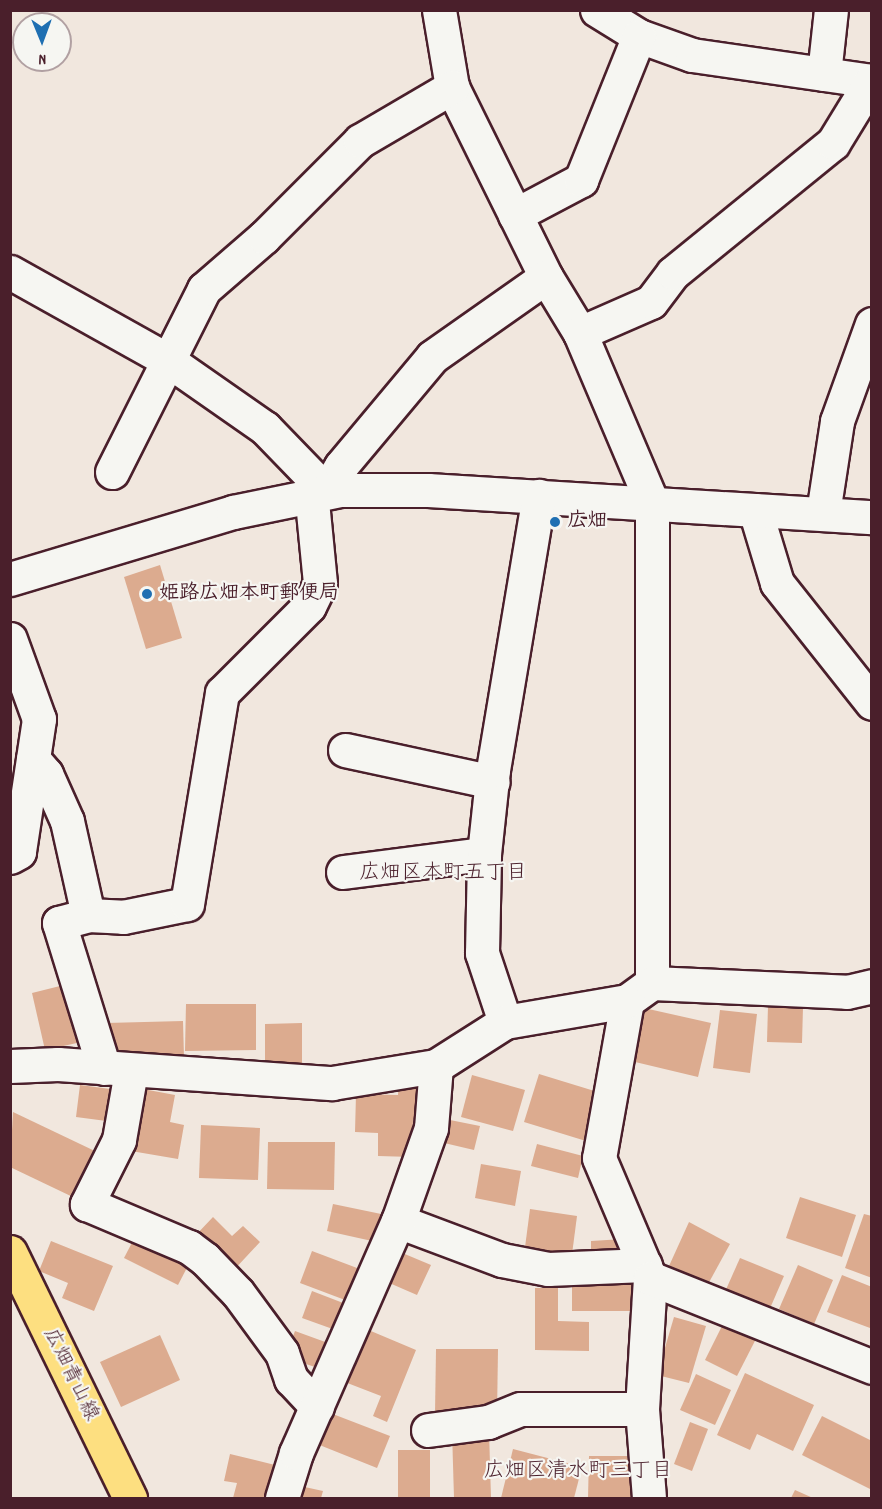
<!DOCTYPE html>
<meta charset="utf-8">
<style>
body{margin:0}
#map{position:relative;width:882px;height:1509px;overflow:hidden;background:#f1e7de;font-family:Dekko,"Klee One",sans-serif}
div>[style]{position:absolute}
.building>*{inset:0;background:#dcab8f}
.roads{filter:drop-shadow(2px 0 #4a1f2b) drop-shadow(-2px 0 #4a1f2b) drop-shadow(0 2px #4a1f2b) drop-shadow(0 -2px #4a1f2b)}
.minor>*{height:33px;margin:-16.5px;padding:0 16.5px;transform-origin:16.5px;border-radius:16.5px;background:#f6f6f2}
.major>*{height:33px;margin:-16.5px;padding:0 16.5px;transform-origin:16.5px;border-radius:16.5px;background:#fddf80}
.dots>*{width:16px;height:16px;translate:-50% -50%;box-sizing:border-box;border:3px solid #f6f6f2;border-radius:50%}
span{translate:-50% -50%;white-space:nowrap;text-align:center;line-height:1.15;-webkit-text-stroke:4.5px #f6f6f2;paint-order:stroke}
.poi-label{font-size:20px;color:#4a1f2b;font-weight:700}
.left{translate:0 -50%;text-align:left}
.street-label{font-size:20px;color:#4a1f2b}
.neighbourhood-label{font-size:21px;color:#4a1f2b}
.frame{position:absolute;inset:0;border:12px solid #4a1f2b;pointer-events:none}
.north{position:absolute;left:12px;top:12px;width:60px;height:60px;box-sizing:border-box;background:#f6f6f2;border:2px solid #b1a0a2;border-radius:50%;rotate:179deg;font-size:16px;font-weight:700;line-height:24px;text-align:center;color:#4a1f2b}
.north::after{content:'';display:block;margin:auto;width:21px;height:27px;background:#1f6fb2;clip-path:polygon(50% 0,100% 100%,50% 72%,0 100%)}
</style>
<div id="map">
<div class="building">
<div style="clip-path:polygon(160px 565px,182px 638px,146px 649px,124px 577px)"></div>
<div style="clip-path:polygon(72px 983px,86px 1041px,45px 1050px,32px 993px)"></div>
<div style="clip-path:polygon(186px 1004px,256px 1004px,256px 1050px,185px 1051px)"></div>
<div style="clip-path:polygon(768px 1006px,803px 1007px,802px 1043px,767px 1042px)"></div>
<div style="clip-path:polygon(644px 1008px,711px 1023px,698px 1077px,631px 1061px)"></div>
<div style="clip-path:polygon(720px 1010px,757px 1014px,750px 1073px,713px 1068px)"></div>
<div style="clip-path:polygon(183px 1021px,184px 1058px,107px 1060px,106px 1023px)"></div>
<div style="clip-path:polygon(302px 1023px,302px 1071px,265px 1070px,265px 1024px)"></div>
<div style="clip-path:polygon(539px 1074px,601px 1093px,586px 1141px,524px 1122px)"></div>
<div style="clip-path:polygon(472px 1075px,525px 1090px,513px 1131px,461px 1117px)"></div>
<div style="clip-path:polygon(399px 1078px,422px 1079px,421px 1120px,413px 1119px,412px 1157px,378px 1156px,378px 1133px,355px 1132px,356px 1094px,398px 1095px)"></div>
<div style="clip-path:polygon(80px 1085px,118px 1090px,114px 1122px,76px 1117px)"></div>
<div style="clip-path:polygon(143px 1089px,175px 1095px,170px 1122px,184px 1125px,178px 1159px,131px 1151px)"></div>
<div style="clip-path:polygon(13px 1112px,99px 1153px,77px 1199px,10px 1167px)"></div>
<div style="clip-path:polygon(445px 1119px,480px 1126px,474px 1150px,440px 1142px)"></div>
<div style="clip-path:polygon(201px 1125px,260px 1128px,258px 1180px,199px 1178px)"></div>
<div style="clip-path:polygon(268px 1142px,335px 1142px,334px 1190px,267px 1189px)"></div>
<div style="clip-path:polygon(537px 1144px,583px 1156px,578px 1178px,531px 1166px)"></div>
<div style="clip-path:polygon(481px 1164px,521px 1171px,515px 1206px,475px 1198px)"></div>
<div style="clip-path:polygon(800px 1197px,856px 1215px,842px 1257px,786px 1238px)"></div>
<div style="clip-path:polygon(333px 1204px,386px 1215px,381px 1243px,327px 1231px)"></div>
<div style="clip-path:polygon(530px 1209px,577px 1216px,571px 1262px,524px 1255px)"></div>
<div style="clip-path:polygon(864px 1214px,872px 1216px,872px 1278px,845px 1268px)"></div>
<div style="clip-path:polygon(213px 1217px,232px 1236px,243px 1226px,260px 1242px,232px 1272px,194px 1237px)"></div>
<div style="clip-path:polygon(689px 1222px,730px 1244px,707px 1286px,669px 1266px)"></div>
<div style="clip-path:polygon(137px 1233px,191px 1260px,178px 1285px,124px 1258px)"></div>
<div style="clip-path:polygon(623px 1239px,624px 1257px,591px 1258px,591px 1241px)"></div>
<div style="clip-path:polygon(51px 1241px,113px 1266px,94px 1311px,62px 1298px,68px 1283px,39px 1271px)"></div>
<div style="clip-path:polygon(312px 1251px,365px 1271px,353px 1303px,300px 1283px)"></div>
<div style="clip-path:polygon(400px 1252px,431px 1265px,417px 1295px,387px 1282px)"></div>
<div style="clip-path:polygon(740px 1258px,784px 1276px,768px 1313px,724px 1294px)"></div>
<div style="clip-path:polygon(798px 1265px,833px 1280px,814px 1324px,779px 1309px)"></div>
<div style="clip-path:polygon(572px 1275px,636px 1275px,637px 1311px,572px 1311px)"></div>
<div style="clip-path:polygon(842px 1275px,872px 1287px,870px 1328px,827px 1312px)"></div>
<div style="clip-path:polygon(535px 1288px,558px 1288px,558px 1321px,589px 1322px,589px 1351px,535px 1350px)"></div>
<div style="clip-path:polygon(312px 1291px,351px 1306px,341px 1332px,302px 1318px)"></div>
<div style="clip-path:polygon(727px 1316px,759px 1333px,737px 1376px,705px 1360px)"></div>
<div style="clip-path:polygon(674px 1317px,706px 1326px,689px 1383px,657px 1375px)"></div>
<div style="clip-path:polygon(359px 1326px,416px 1350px,387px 1422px,373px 1416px,381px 1396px,337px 1379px)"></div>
<div style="clip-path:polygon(295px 1331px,339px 1347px,330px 1372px,285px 1357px)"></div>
<div style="clip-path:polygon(160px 1335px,180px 1380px,121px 1407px,100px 1362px)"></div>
<div style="clip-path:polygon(436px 1349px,498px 1349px,497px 1415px,435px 1414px)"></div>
<div style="clip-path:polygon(745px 1373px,814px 1405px,793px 1451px,757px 1434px,750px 1450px,717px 1435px)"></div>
<div style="clip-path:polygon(696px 1374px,731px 1390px,715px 1425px,680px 1410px)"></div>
<div style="clip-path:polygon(325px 1411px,390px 1436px,377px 1468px,312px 1442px)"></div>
<div style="clip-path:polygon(822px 1416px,872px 1441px,870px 1489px,802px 1455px)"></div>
<div style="clip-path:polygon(690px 1422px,708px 1429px,692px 1471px,674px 1464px)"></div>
<div style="clip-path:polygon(452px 1431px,489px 1431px,491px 1498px,454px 1498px)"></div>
<div style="clip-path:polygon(513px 1449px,582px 1467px,574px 1498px,501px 1498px)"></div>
<div style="clip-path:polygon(398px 1450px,430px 1450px,430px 1498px,398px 1498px)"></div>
<div style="clip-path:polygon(230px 1454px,275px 1465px,268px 1498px,233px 1498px,237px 1483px,224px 1481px)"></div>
<div style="clip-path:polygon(589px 1456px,639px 1456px,638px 1498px,588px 1498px)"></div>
<div style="clip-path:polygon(291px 1484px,323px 1491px,321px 1498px,288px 1498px)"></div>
<div style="clip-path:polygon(795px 1490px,813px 1498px,791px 1498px)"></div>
</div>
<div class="roads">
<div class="minor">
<div style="left:439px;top:10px;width:78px;rotate:80.4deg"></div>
<div style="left:452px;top:87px;width:212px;rotate:63.7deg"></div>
<div style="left:546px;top:277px;width:66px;rotate:58.7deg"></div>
<div style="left:580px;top:333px;width:185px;rotate:67deg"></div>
<div style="left:652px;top:503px;width:480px;rotate:90deg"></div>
<div style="left:597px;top:10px;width:49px;rotate:31.8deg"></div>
<div style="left:639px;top:36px;width:56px;rotate:19.7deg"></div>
<div style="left:692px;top:55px;width:182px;rotate:8.2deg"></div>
<div style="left:824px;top:74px;width:64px;rotate:-83.8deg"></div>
<div style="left:515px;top:215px;width:75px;rotate:-27.9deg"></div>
<div style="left:581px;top:180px;width:155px;rotate:-68.1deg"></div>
<div style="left:10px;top:272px;width:182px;rotate:29.2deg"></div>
<div style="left:169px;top:361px;width:117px;rotate:34.9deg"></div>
<div style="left:265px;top:428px;width:88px;rotate:45.9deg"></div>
<div style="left:326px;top:491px;width:29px;rotate:-59deg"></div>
<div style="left:341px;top:466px;width:142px;rotate:-50.1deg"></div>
<div style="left:432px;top:357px;width:139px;rotate:-35.1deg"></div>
<div style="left:580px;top:333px;width:77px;rotate:-23.6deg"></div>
<div style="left:651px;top:302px;width:36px;rotate:-53deg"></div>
<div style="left:673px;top:273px;width:206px;rotate:-39.1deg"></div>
<div style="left:833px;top:143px;width:73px;rotate:-58.5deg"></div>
<div style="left:112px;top:472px;width:205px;rotate:-63.3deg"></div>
<div style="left:204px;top:289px;width:79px;rotate:-40.9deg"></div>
<div style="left:264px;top:237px;width:136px;rotate:-45deg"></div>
<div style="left:360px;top:141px;width:107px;rotate:-30.4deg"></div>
<div style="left:755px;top:510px;width:76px;rotate:73.2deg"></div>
<div style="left:777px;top:583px;width:153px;rotate:51.6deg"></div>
<div style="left:823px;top:513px;width:93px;rotate:-81.3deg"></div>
<div style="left:837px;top:421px;width:103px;rotate:-70.2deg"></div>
<div style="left:10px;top:579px;width:233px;rotate:-16.7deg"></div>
<div style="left:233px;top:512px;width:109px;rotate:-11.6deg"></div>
<div style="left:340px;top:490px;width:88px"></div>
<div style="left:428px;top:490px;width:445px;rotate:3.5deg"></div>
<div style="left:10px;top:639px;width:85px;rotate:70.1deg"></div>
<div style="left:39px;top:719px;width:134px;rotate:98.6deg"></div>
<div style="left:19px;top:852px;width:10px;rotate:151deg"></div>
<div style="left:345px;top:750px;width:151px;rotate:12.2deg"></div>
<div style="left:33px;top:759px;width:20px;rotate:49deg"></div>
<div style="left:46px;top:774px;width:51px;rotate:65.9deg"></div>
<div style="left:67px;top:821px;width:96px;rotate:77.4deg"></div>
<div style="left:343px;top:872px;width:142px;rotate:-7.3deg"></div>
<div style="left:627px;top:1001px;width:159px;rotate:100.1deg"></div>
<div style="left:599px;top:1158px;width:130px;rotate:67deg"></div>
<div style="left:650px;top:1278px;width:131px;rotate:93.5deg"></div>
<div style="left:642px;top:1409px;width:89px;rotate:85.5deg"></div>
<div style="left:505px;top:1022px;width:73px;rotate:-108.4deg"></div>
<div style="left:482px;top:953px;width:99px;rotate:-88.8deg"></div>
<div style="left:484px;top:854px;width:84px;rotate:-83.9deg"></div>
<div style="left:493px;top:770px;width:278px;rotate:-80.5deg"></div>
<div style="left:10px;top:1066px;width:48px;rotate:-2.4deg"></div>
<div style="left:58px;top:1064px;width:275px;rotate:4deg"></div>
<div style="left:332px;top:1083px;width:105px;rotate:-9.3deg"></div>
<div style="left:436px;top:1066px;width:82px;rotate:-32.5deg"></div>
<div style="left:505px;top:1022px;width:124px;rotate:-9.8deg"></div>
<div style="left:627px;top:1001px;width:31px;rotate:-36deg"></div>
<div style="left:652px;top:983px;width:195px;rotate:2.6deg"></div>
<div style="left:847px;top:992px;width:26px;rotate:-13deg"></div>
<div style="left:104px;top:1068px;width:152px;rotate:-107.2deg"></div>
<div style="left:59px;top:923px;width:30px;rotate:-15deg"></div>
<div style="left:88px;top:915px;width:35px;rotate:3deg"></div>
<div style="left:123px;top:917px;width:65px;rotate:-11.5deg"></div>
<div style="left:187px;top:904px;width:214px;rotate:-80.6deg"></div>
<div style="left:222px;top:693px;width:123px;rotate:-45deg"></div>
<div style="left:309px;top:606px;width:25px;rotate:-64deg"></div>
<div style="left:320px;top:583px;width:91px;rotate:-95.6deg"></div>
<div style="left:131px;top:1071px;width:70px;rotate:99.9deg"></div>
<div style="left:119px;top:1140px;width:72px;rotate:116.6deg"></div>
<div style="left:87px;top:1204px;width:111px;rotate:22.9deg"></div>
<div style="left:189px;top:1247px;width:20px;rotate:37deg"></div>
<div style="left:205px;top:1259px;width:47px;rotate:45.9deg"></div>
<div style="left:238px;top:1293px;width:74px;rotate:53.7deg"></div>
<div style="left:282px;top:1353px;width:28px;rotate:71deg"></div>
<div style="left:291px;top:1379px;width:38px;rotate:47deg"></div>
<div style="left:398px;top:1221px;width:111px;rotate:20.6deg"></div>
<div style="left:502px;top:1260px;width:47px;rotate:11.1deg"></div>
<div style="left:548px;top:1269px;width:97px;rotate:-2.4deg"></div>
<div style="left:650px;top:1278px;width:239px;rotate:21.8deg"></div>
<div style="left:428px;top:1430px;width:61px;rotate:-7.6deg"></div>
<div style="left:488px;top:1422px;width:35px;rotate:-22deg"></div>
<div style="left:521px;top:1409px;width:121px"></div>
<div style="left:282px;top:1498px;width:47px;rotate:-72.7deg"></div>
<div style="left:296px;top:1453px;width:253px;rotate:-66.3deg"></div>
<div style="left:398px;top:1221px;width:99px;rotate:-70.5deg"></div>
<div style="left:431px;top:1128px;width:62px;rotate:-85.4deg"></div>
</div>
<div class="major">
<div style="left:10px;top:1252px;width:274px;rotate:64deg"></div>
</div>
</div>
<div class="dots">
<div style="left:555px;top:522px;background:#1f6fb2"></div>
<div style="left:147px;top:594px;background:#1f6fb2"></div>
</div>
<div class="poi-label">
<span class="left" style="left:567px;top:522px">広畑</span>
<span class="left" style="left:159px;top:594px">姫路広畑本町郵便局</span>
</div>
<div class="street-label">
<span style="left:70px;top:1375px;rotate:64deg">広畑青山線</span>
</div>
<div class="neighbourhood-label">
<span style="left:443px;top:874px">広畑区本町五丁目</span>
<span style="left:578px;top:1472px">広畑区清水町三丁目</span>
</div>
<div class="frame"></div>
<div class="north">N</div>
</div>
